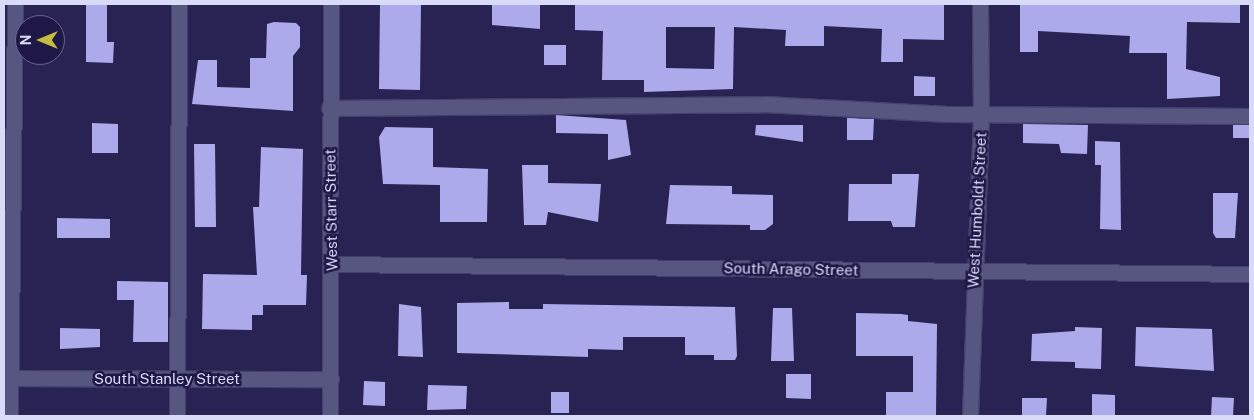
<!DOCTYPE html>
<style>
body{margin:0}
#map{position:relative;width:1254px;height:420px;overflow:hidden;background:#282352;font-family:"Public Sans",sans-serif}
div>[style]{position:absolute}
.building>*{inset:0;background:#acaaeb}
.roads{filter:drop-shadow(1px 0 #44406d) drop-shadow(-1px 0 #44406d) drop-shadow(0 1px #44406d) drop-shadow(0 -1px #44406d)}
.minor>*{height:15px;margin:-7.5px;padding:0 7.5px;transform-origin:7.5px;border-radius:7.5px;background:#575680}
span{translate:-50% -50%;white-space:nowrap;text-align:center;line-height:1.15;-webkit-text-stroke:5px #1f1846;paint-order:stroke}
.street-label{font-size:15px;color:#d9d9f8}
.frame{position:absolute;inset:0;border:5px solid #d9d9f8;pointer-events:none}
.north{position:absolute;left:15px;top:15px;width:50px;height:50px;box-sizing:border-box;background:#1f1846;border:1px solid #69658d;border-radius:50%;rotate:270deg;font-size:14px;font-weight:700;line-height:20px;text-align:center;color:#d9d9f8}
.north::after{content:'';display:block;margin:auto;width:18px;height:22px;background:#c5bc3d;clip-path:polygon(50% 0,100% 100%,50% 72%,0 100%)}
</style>
<div id="map">
<div class="building">
<div style="clip-path:polygon(86px 4px,107px 4px,107px 42px,114px 42px,113px 63px,86px 62px)"></div>
<div style="clip-path:polygon(380px 4px,421px 4px,420px 90px,379px 89px)"></div>
<div style="clip-path:polygon(492px 4px,540px 4px,540px 29px,492px 25px)"></div>
<div style="clip-path:polygon(evenodd,575px 4px,944px 4px,944px 40px,903px 39px,903px 62px,881px 62px,882px 29px,824px 26px,824px 46px,785px 46px,786px 30px,734px 27px,733px 89px,644px 92px,644px 80px,602px 80px,603px 31px,575px 30px,575px 4px,666px 27px,715px 27px,714px 69px,666px 68px,666px 27px)"></div>
<div style="clip-path:polygon(1020px 4px,1240px 4px,1240px 23px,1187px 22px,1186px 69px,1220px 77px,1220px 96px,1167px 99px,1167px 53px,1129px 53px,1130px 36px,1038px 31px,1038px 52px,1020px 52px)"></div>
<div style="clip-path:polygon(274px 22px,296px 23px,300px 27px,300px 47px,293px 56px,293px 111px,192px 104px,198px 60px,217px 60px,217px 87px,250px 88px,250px 58px,266px 58px,267px 24px)"></div>
<div style="clip-path:polygon(544px 45px,566px 45px,566px 65px,544px 65px)"></div>
<div style="clip-path:polygon(914px 76px,935px 77px,935px 96px,914px 96px)"></div>
<div style="clip-path:polygon(556px 115px,626px 120px,631px 155px,608px 160px,608px 134px,556px 133px)"></div>
<div style="clip-path:polygon(847px 118px,874px 119px,873px 140px,847px 140px)"></div>
<div style="clip-path:polygon(92px 123px,118px 124px,118px 153px,92px 153px)"></div>
<div style="clip-path:polygon(1023px 124px,1088px 125px,1087px 154px,1061px 153px,1059px 144px,1023px 143px)"></div>
<div style="clip-path:polygon(756px 125px,803px 125px,803px 142px,755px 135px)"></div>
<div style="clip-path:polygon(1233px 125px,1250px 125px,1250px 138px,1233px 138px)"></div>
<div style="clip-path:polygon(385px 127px,433px 128px,433px 167px,488px 169px,487px 222px,440px 222px,440px 185px,383px 184px,379px 137px)"></div>
<div style="clip-path:polygon(1095px 141px,1120px 142px,1121px 230px,1100px 229px,1101px 165px,1095px 165px)"></div>
<div style="clip-path:polygon(194px 144px,215px 144px,216px 227px,195px 227px)"></div>
<div style="clip-path:polygon(261px 147px,303px 149px,301px 275px,307px 275px,306px 305px,263px 305px,263px 315px,252px 315px,252px 330px,202px 329px,203px 274px,257px 275px,253px 207px,259px 207px)"></div>
<div style="clip-path:polygon(522px 165px,548px 165px,548px 183px,601px 184px,598px 222px,548px 212px,546px 225px,524px 225px)"></div>
<div style="clip-path:polygon(892px 174px,919px 174px,915px 227px,893px 227px,891px 221px,848px 221px,849px 184px,892px 184px)"></div>
<div style="clip-path:polygon(670px 185px,732px 186px,732px 194px,773px 195px,773px 224px,765px 230px,750px 230px,750px 225px,666px 224px)"></div>
<div style="clip-path:polygon(1213px 193px,1238px 193px,1235px 238px,1216px 238px,1213px 233px)"></div>
<div style="clip-path:polygon(57px 218px,110px 219px,110px 238px,57px 238px)"></div>
<div style="clip-path:polygon(117px 281px,168px 282px,168px 342px,133px 342px,134px 300px,117px 300px)"></div>
<div style="clip-path:polygon(509px 302px,509px 309px,543px 309px,543px 304px,735px 307px,737px 356px,735px 360px,714px 360px,714px 355px,685px 355px,685px 337px,623px 337px,623px 350px,588px 349px,588px 357px,457px 353px,457px 303px)"></div>
<div style="clip-path:polygon(399px 304px,421px 307px,423px 357px,398px 356px)"></div>
<div style="clip-path:polygon(773px 308px,792px 308px,794px 361px,771px 361px)"></div>
<div style="clip-path:polygon(856px 313px,901px 314px,908px 315px,908px 321px,937px 324px,936px 416px,886px 415px,886px 392px,913px 392px,913px 356px,856px 356px)"></div>
<div style="clip-path:polygon(1075px 327px,1102px 328px,1101px 369px,1075px 368px,1075px 362px,1031px 361px,1032px 334px,1075px 331px)"></div>
<div style="clip-path:polygon(1136px 327px,1212px 329px,1214px 371px,1135px 366px)"></div>
<div style="clip-path:polygon(60px 328px,100px 329px,100px 347px,60px 349px)"></div>
<div style="clip-path:polygon(786px 374px,811px 374px,811px 399px,786px 398px)"></div>
<div style="clip-path:polygon(364px 381px,385px 382px,385px 406px,363px 405px)"></div>
<div style="clip-path:polygon(428px 385px,467px 386px,466px 409px,427px 410px)"></div>
<div style="clip-path:polygon(551px 392px,569px 392px,569px 413px,551px 413px)"></div>
<div style="clip-path:polygon(1092px 394px,1115px 395px,1115px 415px,1092px 415px)"></div>
<div style="clip-path:polygon(1212px 397px,1234px 398px,1233px 416px,1211px 416px)"></div>
<div style="clip-path:polygon(1022px 398px,1047px 398px,1046px 416px,1022px 416px)"></div>
</div>
<div class="roads">
<div class="minor">
<div style="left:329px;top:108px;width:436px;rotate:-0.5deg"></div>
<div style="left:765px;top:104px;width:183px;rotate:3.1deg"></div>
<div style="left:948px;top:114px;width:302px;rotate:0.4deg"></div>
<div style="left:332px;top:264px;width:918px;rotate:0.62deg"></div>
<div style="left:4px;top:378px;width:327px;rotate:0.2deg"></div>
<div style="left:10px;top:416px;width:412px;rotate:-89.3deg"></div>
<div style="left:177px;top:416px;width:412px;rotate:-89.7deg"></div>
<div style="left:330px;top:416px;width:412px;rotate:-89.9deg"></div>
<div style="left:970px;top:416px;width:301px;rotate:-87.9deg"></div>
<div style="left:981px;top:115px;width:111px;rotate:-90.5deg"></div>
</div>
</div>
<div class="street-label">
<span style="left:331px;top:210px;rotate:-91deg">West Starr Street</span>
<span style="left:977px;top:210px;rotate:-87deg">West Humboldt Street</span>
<span style="left:791px;top:269px;rotate:1deg">South Arago Street</span>
<span style="left:167px;top:379px">South Stanley Street</span>
</div>
<div class="frame"></div>
<div class="north">N</div>
</div>
